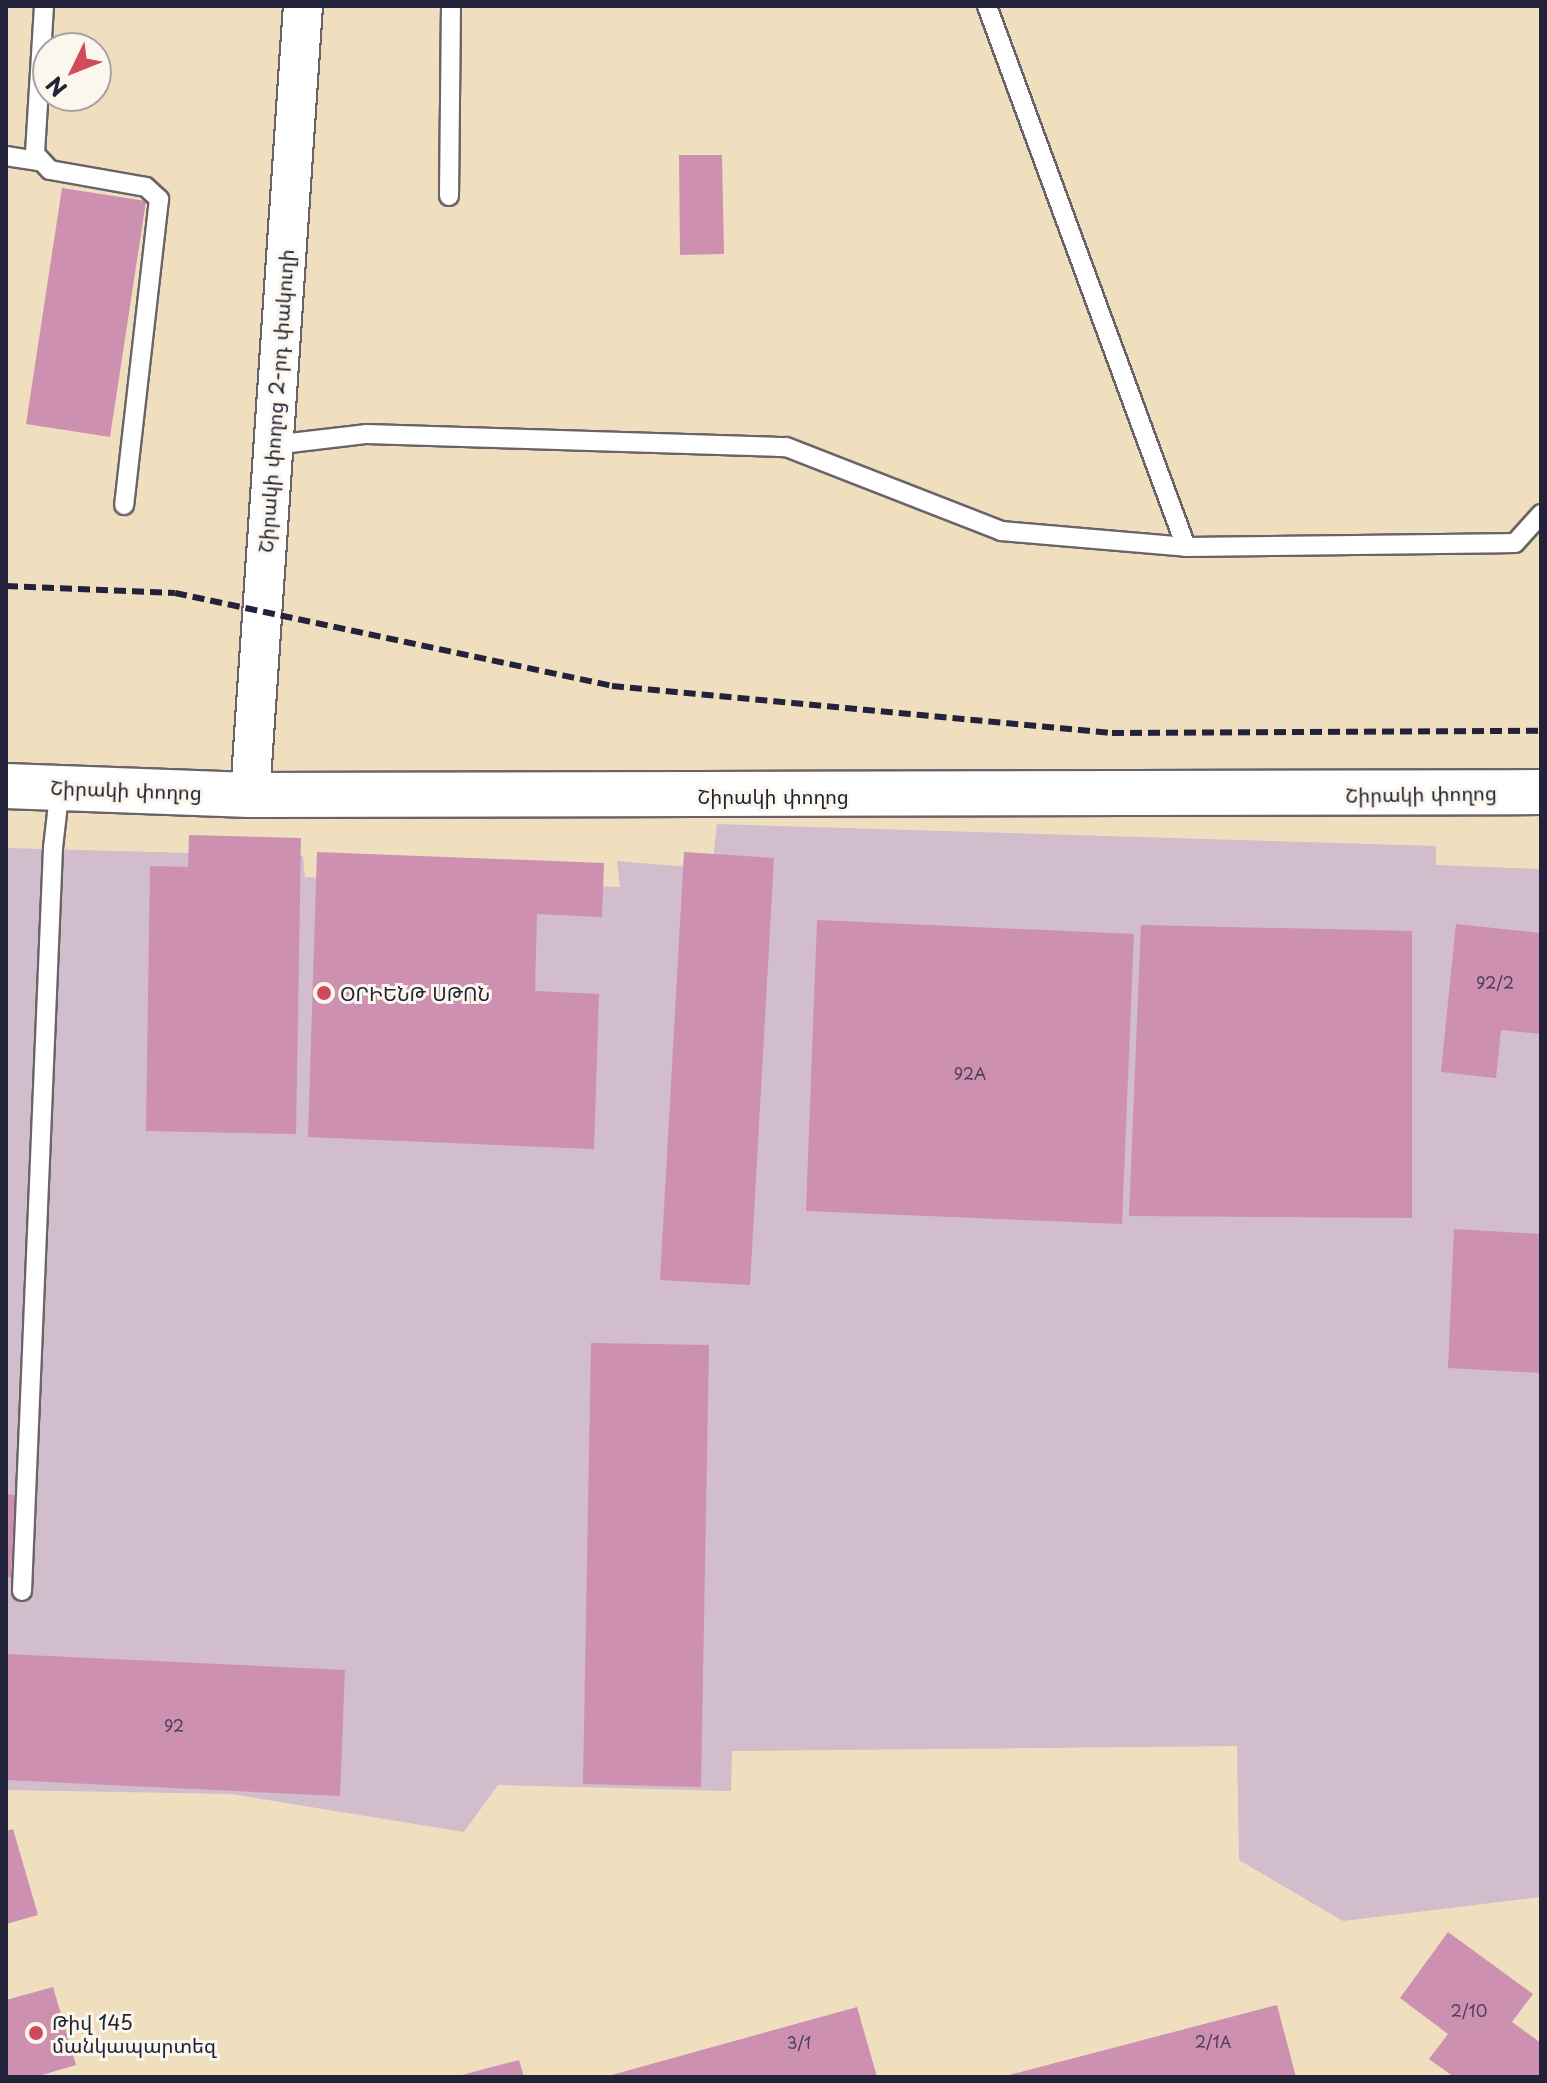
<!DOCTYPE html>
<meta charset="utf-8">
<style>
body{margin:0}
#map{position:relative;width:1547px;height:2083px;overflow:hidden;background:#efdfbf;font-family:"Playpen Sans","Noto Sans Armenian",sans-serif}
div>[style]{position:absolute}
.industrial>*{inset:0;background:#d1bdcb}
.building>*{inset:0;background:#cd90b0}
.roads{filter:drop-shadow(2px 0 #6a6469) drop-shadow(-2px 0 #6a6469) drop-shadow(0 2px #6a6469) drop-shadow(0 -2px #6a6469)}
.service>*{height:18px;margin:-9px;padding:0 9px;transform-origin:9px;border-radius:9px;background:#fff}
.minor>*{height:38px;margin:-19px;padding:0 19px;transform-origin:19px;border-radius:19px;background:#fff}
.tertiary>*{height:44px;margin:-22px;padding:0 22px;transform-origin:22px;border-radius:22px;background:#fff}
.rail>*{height:6px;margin-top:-3px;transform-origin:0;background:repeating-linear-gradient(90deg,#22223b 0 12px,transparent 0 18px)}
.dots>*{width:22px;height:22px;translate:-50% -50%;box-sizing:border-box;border:4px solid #fbf7ec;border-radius:50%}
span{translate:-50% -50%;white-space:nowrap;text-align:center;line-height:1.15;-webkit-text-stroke:6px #fbf7ec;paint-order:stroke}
.number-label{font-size:16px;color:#4d3e58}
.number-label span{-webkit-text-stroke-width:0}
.street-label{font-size:20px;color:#22223b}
.poi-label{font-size:20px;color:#22223b}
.left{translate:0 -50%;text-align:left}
.frame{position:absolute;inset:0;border:8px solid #22223b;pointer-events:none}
.north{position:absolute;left:32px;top:32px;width:80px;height:80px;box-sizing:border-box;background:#fbf7ec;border:2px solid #a4a2a5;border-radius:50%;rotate:227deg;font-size:22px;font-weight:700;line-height:32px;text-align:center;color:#22223b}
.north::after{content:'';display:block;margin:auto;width:28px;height:36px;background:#d1495b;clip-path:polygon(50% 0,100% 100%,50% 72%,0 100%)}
</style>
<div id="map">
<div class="industrial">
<div style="clip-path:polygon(717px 824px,1436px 846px,1436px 865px,1541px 869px,1541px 1897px,1343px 1921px,1239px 1860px,1237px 1746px,732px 1751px,731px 1791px,498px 1785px,464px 1832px,231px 1794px,6px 1790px,6px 848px,303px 856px,305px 877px,620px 887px,617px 861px,712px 869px)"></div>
</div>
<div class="building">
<div style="clip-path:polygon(679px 155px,722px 155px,724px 254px,680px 255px)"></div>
<div style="clip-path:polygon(62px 188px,146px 201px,110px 437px,26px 424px)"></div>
<div style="clip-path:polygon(189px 835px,301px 838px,296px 1134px,146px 1131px,150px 866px,188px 867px)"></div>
<div style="clip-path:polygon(317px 852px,604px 863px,602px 917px,537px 914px,535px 991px,599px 994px,594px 1149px,308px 1137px)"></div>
<div style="clip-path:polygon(684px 852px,774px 858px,750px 1285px,660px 1280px)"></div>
<div style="clip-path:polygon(817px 920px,1134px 934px,1122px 1224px,806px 1211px)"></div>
<div style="clip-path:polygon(1456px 924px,1541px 933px,1541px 1034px,1501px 1030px,1496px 1078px,1441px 1072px)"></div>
<div style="clip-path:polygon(1141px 925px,1412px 931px,1412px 1218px,1129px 1216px)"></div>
<div style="clip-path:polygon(1454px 1229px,1541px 1234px,1541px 1373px,1448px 1368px)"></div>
<div style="clip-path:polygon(591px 1343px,709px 1345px,701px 1787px,583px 1784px)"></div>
<div style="clip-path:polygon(6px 1494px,15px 1495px,11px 1577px,6px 1577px)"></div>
<div style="clip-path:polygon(6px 1654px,345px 1670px,340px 1796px,6px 1780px)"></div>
<div style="clip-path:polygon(13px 1829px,38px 1915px,6px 1924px,6px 1831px)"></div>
<div style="clip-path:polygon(1448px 1932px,1533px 1994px,1512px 2022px,1541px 2043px,1541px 2077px,1454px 2077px,1429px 2059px,1448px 2034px,1400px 1998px)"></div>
<div style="clip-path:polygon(53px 1987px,76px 2065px,35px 2077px,6px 2077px,6px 2000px)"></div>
<div style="clip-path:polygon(1277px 2005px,1296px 2077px,1006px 2077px,1005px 2076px)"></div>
<div style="clip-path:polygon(857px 2007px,877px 2077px,608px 2077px,608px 2076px)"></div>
<div style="clip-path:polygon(519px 2060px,524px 2077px,458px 2077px,458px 2076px)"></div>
</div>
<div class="roads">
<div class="service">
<div style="left:44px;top:6px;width:148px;rotate:93.5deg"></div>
<div style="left:35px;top:154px;width:22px;rotate:47deg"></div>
<div style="left:50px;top:170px;width:97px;rotate:10deg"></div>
<div style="left:146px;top:187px;width:18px;rotate:43deg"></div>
<div style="left:159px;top:199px;width:308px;rotate:96.5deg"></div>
<div style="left:987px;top:6px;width:576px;rotate:69.8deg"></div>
<div style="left:6px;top:156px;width:33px;rotate:9deg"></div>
<div style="left:449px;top:196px;width:190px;rotate:-89.4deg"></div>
<div style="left:273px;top:445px;width:95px;rotate:-6.7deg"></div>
<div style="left:367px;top:434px;width:419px;rotate:1.8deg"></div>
<div style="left:786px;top:447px;width:231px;rotate:21.3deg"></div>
<div style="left:1001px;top:531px;width:186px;rotate:4.9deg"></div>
<div style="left:1186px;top:547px;width:329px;rotate:-0.7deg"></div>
<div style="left:1515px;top:543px;width:39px;rotate:-48deg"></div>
<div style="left:22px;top:1591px;width:744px;rotate:-87.61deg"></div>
<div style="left:53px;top:848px;width:61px;rotate:-83.5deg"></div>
</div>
<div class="minor">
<div style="left:250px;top:795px;width:791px;rotate:-86.16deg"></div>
</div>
<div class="tertiary">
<div style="left:6px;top:786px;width:244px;rotate:2.1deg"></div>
<div style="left:250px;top:795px;width:1291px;rotate:-0.13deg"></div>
</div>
</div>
<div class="rail">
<div style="left:6px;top:586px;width:169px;rotate:2.4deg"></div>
<div style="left:175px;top:593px;width:447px;rotate:12deg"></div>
<div style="left:612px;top:686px;width:502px;rotate:5.37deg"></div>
<div style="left:1112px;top:733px;width:429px;rotate:-0.3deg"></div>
</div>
<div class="dots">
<div style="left:324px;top:993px;background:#d1495b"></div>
<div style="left:36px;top:2033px;background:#d1495b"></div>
</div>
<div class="number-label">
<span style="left:1495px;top:982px">92/2</span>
<span style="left:970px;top:1073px">92A</span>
<span style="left:174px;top:1725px">92</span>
<span style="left:1469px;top:2010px">2/10</span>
<span style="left:1213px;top:2041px">2/1A</span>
<span style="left:799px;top:2042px">3/1</span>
</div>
<div class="street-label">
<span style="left:276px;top:401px;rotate:-86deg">Շիրակի փողոց 2-րդ փակուղի</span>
<span style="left:126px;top:790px;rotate:2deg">Շիրակի փողոց</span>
<span style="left:1421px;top:794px;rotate:-1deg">Շիրակի փողոց</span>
<span style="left:773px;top:796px">Շիրակի փողոց</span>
</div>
<div class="poi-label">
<span class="left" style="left:340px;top:993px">ՕՐԻԵՆԹ ՍԹՈՆ</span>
<span class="left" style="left:52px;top:2034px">Թիվ 145<br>մանկապարտեզ</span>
</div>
<div class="frame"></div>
<div class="north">N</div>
</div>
